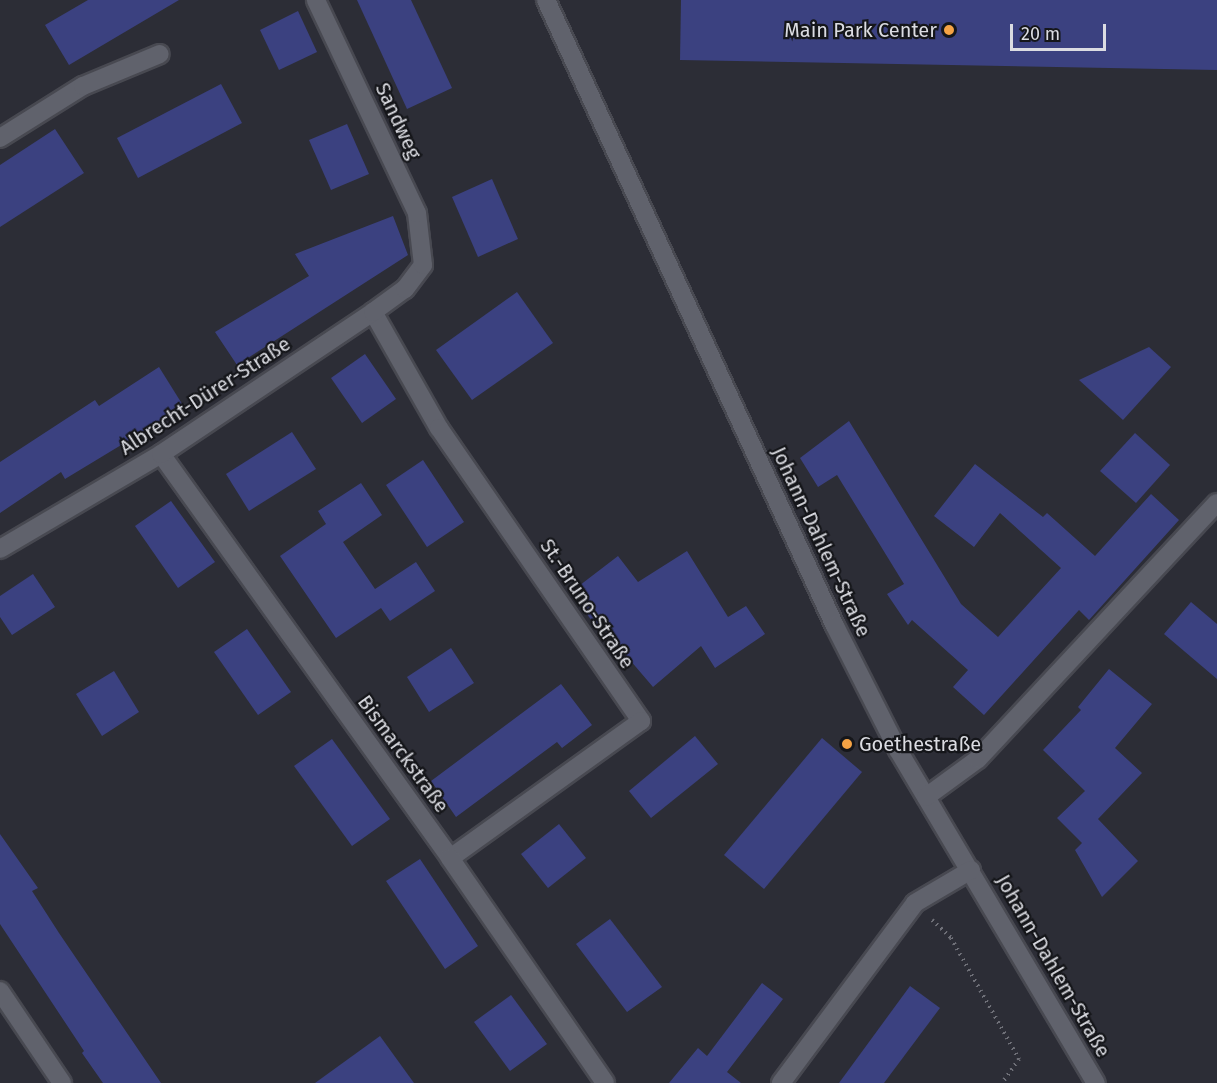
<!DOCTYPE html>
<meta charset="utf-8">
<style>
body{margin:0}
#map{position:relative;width:1217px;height:1083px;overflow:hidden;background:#2c2d36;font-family:"Fira Sans",sans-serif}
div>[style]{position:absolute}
.building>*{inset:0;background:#3b4180}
.path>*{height:4px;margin-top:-2px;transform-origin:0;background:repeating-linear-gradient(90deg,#6f7078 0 1.5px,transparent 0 6px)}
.roads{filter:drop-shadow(2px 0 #484951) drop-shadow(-2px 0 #484951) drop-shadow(0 2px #484951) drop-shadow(0 -2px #484951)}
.minor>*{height:18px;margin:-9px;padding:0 9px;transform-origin:9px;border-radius:9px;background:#60626c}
.dots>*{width:16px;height:16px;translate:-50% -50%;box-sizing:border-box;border:3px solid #15161a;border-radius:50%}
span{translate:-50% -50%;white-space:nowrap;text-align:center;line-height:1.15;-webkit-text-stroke:4.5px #15161a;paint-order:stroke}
.poi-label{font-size:20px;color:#dbdce2}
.right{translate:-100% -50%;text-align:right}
.left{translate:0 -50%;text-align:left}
.street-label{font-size:20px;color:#dbdce2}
.scale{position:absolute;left:1010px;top:24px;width:96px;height:27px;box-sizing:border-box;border:3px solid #dbdce2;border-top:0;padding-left:8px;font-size:18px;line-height:21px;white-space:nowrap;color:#dbdce2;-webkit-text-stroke:4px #15161a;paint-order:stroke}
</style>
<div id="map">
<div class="building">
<div style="clip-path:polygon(88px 0,179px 0,69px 65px,45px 25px)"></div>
<div style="clip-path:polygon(357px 0,411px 0,452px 88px,407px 109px)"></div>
<div style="clip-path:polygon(681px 0,1217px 0,1217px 70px,680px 60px)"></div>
<div style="clip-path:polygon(298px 11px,317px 52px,279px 70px,260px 30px)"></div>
<div style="clip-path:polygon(221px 84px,242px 123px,138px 178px,117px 138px)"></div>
<div style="clip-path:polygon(347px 124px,369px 174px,331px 190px,309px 140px)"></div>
<div style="clip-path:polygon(55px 129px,84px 173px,0 227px,0 165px)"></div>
<div style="clip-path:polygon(492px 179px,518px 239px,478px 257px,452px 197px)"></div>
<div style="clip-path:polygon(393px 216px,408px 255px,237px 365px,215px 332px,309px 276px,295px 254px)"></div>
<div style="clip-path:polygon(517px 292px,553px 343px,472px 400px,436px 350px)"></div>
<div style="clip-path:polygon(1149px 347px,1171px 367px,1123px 420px,1079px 380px)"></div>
<div style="clip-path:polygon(365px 354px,396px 399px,362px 423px,331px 378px)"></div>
<div style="clip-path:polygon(159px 367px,184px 407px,65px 479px,61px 472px,0 513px,0 462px,95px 400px,99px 406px)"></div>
<div style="clip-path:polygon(849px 421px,961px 604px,998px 637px,1061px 568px,1000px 513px,974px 547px,934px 516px,975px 464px,1043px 517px,1047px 513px,1095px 556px,1151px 494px,1179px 520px,1089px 620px,1079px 610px,984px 715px,953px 687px,968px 670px,912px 620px,908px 625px,887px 594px,904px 584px,837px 475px,818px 487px,800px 458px)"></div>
<div style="clip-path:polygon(292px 432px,316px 469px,249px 511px,226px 474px)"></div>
<div style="clip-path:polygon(1135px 433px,1170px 465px,1136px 503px,1100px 471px)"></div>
<div style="clip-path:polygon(423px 460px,464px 522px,427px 547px,386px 485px)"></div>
<div style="clip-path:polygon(361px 483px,382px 515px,343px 542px,375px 589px,416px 562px,435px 591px,390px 621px,381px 608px,336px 638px,280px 556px,326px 524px,318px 511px)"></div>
<div style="clip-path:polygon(171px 501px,215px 562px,178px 588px,135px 526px)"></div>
<div style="clip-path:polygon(687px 551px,728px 617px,746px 606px,765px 634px,715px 668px,701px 646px,653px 687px,600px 625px,597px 628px,571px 592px,618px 556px,638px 582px)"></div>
<div style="clip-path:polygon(33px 574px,55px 607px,12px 635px,0 617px,0 596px)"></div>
<div style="clip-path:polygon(1191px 602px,1217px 624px,1217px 679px,1164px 634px)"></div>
<div style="clip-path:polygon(247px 629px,291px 692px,258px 715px,214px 652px)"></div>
<div style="clip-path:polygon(451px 648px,474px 683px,429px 712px,407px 677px)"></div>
<div style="clip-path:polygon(1109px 669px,1152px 704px,1115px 748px,1142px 773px,1098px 819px,1138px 861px,1102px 897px,1075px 850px,1082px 843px,1057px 818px,1085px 791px,1043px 750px,1081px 710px,1078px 707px)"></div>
<div style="clip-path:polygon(114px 671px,139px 712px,102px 736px,76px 694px)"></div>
<div style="clip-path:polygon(561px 684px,592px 725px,562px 748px,557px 742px,456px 817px,431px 781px)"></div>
<div style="clip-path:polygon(695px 736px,718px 764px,651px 818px,629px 791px)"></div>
<div style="clip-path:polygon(822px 738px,862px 772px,764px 889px,724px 855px)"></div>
<div style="clip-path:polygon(332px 739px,390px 819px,352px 846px,294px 766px)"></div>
<div style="clip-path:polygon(559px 824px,586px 858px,548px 888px,521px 854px)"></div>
<div style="clip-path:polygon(0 834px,38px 888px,32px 891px,59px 933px,161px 1083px,103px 1083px,82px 1053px,84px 1051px,0 924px)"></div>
<div style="clip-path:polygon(420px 859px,478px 946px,445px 969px,386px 881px)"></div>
<div style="clip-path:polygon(610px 919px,662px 987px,627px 1012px,576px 944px)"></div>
<div style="clip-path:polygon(762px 983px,783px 999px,727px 1072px,741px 1083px,669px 1083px,698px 1048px,707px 1056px)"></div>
<div style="clip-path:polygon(910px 986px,940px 1008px,884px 1083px,839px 1083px)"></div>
<div style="clip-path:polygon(511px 995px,547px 1044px,510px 1071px,474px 1022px)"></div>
<div style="clip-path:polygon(380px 1036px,414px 1083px,315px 1083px)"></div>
</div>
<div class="path">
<div style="left:932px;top:920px;width:26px;rotate:43deg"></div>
<div style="left:951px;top:938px;width:139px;rotate:60.7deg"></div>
<div style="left:1019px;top:1059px;width:29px;rotate:125deg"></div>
</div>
<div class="roads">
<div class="minor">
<div style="left:546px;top:0;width:689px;rotate:65.22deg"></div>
<div style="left:835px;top:626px;width:139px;rotate:63.1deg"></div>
<div style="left:898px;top:750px;width:387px;rotate:59.3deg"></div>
<div style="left:0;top:138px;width:98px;rotate:-32.1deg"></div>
<div style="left:83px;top:86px;width:83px;rotate:-22.6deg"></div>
<div style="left:373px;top:312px;width:133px;rotate:60.4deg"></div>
<div style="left:439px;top:428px;width:356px;rotate:55.4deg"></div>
<div style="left:641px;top:721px;width:235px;rotate:144.3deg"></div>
<div style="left:161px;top:454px;width:497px;rotate:54.4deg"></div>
<div style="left:450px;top:858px;width:273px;rotate:55.4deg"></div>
<div style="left:0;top:549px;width:187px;rotate:-30.5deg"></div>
<div style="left:161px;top:454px;width:255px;rotate:-33.8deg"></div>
<div style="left:373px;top:312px;width:39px;rotate:-36deg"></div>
<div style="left:405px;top:289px;width:30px;rotate:-53deg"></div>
<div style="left:423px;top:265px;width:52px;rotate:-96.6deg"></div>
<div style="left:417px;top:213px;width:236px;rotate:-115.4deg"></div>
<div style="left:926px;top:797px;width:64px;rotate:-36.2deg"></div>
<div style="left:978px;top:759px;width:350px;rotate:-47deg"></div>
<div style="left:0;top:991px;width:111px;rotate:56deg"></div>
<div style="left:781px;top:1083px;width:224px;rotate:-53.3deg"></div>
<div style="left:915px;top:903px;width:65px;rotate:-30.5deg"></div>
</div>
</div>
<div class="dots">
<div style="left:949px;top:30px;background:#f5a345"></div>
<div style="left:847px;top:744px;background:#f5a345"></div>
</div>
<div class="poi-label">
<span class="right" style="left:937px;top:30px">Main Park Center</span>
<span class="left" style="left:859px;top:744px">Goethestraße</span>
</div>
<div class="street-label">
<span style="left:398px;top:121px;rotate:65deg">Sandweg</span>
<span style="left:205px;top:396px;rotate:-33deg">Albrecht-Dürer-Straße</span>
<span style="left:821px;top:542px;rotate:65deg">Johann-Dahlem-Straße</span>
<span style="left:587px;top:604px;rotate:56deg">St.-Bruno-Straße</span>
<span style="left:403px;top:754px;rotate:54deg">Bismarckstraße</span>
<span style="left:1053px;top:966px;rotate:60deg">Johann-Dahlem-Straße</span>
</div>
<div class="scale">20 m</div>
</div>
